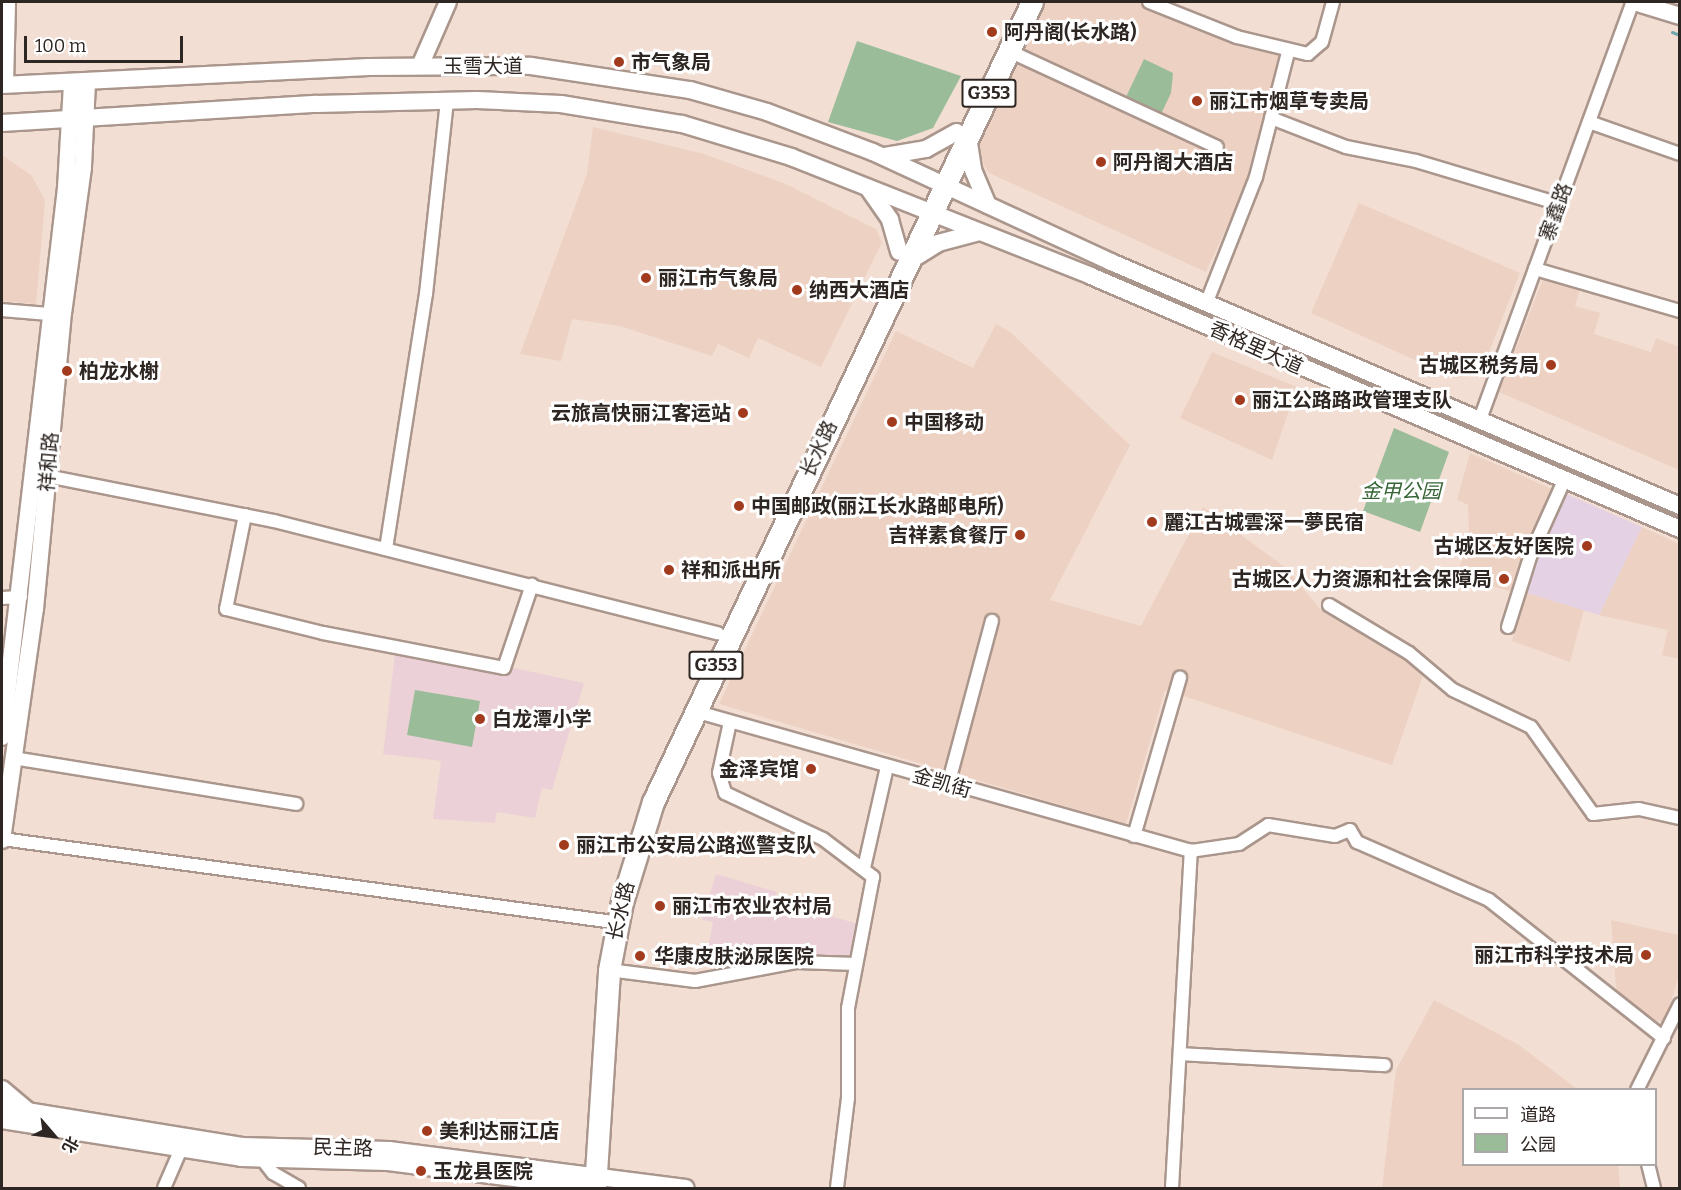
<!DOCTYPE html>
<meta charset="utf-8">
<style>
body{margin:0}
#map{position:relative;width:1681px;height:1190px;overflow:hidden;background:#f3ded3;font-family:Bitter,"Noto Sans SC",serif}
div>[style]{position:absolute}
.built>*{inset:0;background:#edd1c2}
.education>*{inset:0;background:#ebd1d7}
.medical>*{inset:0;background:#e4d2e4}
.green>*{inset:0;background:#9abc99}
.stream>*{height:3px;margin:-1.5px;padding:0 1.5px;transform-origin:1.5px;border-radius:1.5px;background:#6fa9b0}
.roads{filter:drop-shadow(2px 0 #aa968c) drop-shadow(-2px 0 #aa968c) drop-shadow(0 2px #aa968c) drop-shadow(0 -2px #aa968c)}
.street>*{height:12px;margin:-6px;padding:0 6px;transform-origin:6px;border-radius:6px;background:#fff}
.secondary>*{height:16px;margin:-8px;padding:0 8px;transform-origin:8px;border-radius:8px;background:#fff}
.highway>*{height:21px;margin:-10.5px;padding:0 10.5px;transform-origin:10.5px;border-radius:10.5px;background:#fff}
.dots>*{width:16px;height:16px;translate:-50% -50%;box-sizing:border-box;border:3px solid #fff;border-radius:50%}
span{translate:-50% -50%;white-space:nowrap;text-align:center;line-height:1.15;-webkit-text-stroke:6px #fff;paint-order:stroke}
.shield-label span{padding:2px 4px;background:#fff;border:2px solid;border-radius:4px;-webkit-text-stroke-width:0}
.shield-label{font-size:18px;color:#2e2622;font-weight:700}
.poi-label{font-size:20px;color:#2e2622;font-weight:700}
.left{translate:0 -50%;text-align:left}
.right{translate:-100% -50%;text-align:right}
.street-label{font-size:20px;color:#2e2622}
.park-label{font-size:20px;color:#356535;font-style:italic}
.frame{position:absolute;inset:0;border:3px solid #2e2622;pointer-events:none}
.legend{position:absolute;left:1462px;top:1088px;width:195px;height:78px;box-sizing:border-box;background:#fff;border:2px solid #aba8a7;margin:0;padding:8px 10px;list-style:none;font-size:18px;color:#2e2622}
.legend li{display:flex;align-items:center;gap:12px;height:30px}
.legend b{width:30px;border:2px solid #aba8a7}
.north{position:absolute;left:24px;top:1106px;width:60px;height:60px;-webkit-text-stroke:4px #fff;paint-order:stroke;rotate:118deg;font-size:16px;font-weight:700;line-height:24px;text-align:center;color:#2e2622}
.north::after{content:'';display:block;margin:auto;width:21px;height:27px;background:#2e2622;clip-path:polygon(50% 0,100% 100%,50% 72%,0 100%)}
.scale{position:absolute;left:24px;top:36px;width:159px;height:27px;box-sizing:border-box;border:3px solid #2e2622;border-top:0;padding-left:8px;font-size:18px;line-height:21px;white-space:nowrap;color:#2e2622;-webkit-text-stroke:4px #fff;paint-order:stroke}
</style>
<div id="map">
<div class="built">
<div style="clip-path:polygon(1046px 2px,1141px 2px,1220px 36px,1283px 55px,1245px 187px,1206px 272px,989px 173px,985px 167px,978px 147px,1018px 60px,1221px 156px,1226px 148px,1019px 53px)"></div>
<div style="clip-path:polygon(593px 127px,704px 154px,786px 184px,876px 229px,882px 242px,821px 367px,758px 338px,749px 358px,718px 344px,712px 356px,620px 326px,572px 319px,561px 361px,520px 354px,587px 174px)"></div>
<div style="clip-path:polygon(2px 155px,31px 175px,45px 200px,36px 304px,2px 301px)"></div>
<div style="clip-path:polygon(1359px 203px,1520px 273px,1480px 375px,1455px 378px,1311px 313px)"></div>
<div style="clip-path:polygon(1543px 279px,1580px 289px,1575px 306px,1600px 313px,1594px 334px,1651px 352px,1656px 338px,1679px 347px,1679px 470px,1499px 392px)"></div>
<div style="clip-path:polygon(996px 324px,1010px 332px,1130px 445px,1050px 600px,1141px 626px,1203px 507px,1286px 568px,1321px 610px,1425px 670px,1392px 765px,1165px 690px,1126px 824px,719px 704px,896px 331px,973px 368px)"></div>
<div style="clip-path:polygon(1212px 352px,1297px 387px,1272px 460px,1180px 418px)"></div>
<div style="clip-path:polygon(1470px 453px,1552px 489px,1513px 592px,1457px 576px,1469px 539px,1468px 505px,1457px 500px)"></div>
<div style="clip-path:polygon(1642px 527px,1679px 544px,1679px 659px,1662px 655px,1668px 630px,1599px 615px)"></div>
<div style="clip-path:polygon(1524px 592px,1584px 610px,1570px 662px,1512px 641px)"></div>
<div style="clip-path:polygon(1611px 920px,1679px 935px,1679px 974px,1665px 1023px,1634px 1014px,1623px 1001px,1616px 987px)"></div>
<div style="clip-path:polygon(1434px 1000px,1519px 1045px,1577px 1089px,1464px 1090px,1464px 1164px,1618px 1165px,1620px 1188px,1382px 1188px,1396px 1070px)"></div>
</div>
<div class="education">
<div style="clip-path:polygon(395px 654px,508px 673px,509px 667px,584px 683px,552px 790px,542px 788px,535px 818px,497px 812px,495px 823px,433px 819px,441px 761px,383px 754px)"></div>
<div style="clip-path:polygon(716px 874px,777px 892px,775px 901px,859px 924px,852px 960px,733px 971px,705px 966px,713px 922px,702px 920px)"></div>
</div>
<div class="medical">
<div style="clip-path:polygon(1564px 493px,1642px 527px,1599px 615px,1524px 592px)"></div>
</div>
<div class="green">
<div style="clip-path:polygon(857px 41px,961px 76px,933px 128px,897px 141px,828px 122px)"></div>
<div style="clip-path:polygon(1144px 59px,1173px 73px,1171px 93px,1161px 114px,1126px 97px)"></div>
<div style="clip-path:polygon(1394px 428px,1449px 452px,1420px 532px,1363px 511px)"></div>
<div style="clip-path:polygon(415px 690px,480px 701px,472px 747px,407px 735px)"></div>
</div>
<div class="stream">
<div style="left:1672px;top:32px;width:9px;rotate:21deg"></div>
</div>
<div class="roads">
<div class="street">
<div style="left:1149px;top:2px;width:95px;rotate:21.7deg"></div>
<div style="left:1237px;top:37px;width:73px;rotate:13.5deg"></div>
<div style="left:1308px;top:54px;width:18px;rotate:-41deg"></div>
<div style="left:1322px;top:42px;width:41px;rotate:-74.6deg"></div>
<div style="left:1009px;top:51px;width:229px;rotate:24.8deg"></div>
<div style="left:7px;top:85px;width:83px;rotate:-88.6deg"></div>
<div style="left:1271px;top:118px;width:80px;rotate:21.1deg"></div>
<div style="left:1346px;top:147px;width:71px;rotate:11.3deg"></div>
<div style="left:1416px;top:161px;width:149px;rotate:16.7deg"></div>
<div style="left:1589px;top:122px;width:96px;rotate:19.4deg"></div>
<div style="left:1535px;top:269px;width:151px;rotate:16.2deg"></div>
<div style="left:1206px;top:304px;width:136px;rotate:-68.5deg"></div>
<div style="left:1256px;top:177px;width:129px;rotate:-75.6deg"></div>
<div style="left:2px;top:310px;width:47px;rotate:4.9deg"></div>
<div style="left:1479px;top:422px;width:447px;rotate:-69.9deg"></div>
<div style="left:47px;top:476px;width:231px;rotate:11.2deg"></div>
<div style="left:274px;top:521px;width:458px;rotate:14.2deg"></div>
<div style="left:245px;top:515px;width:96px;rotate:101.4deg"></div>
<div style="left:226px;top:609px;width:100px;rotate:13.9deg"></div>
<div style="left:323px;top:633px;width:184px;rotate:10.9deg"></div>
<div style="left:504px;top:668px;width:88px;rotate:-71.4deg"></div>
<div style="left:386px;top:549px;width:258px;rotate:-81.1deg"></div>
<div style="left:426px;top:294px;width:194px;rotate:-83.8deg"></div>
<div style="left:2px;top:598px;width:19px;rotate:-3deg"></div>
<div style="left:1329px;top:605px;width:93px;rotate:31deg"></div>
<div style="left:1409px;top:653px;width:57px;rotate:40.1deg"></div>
<div style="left:1453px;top:690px;width:86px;rotate:25.4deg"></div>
<div style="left:1531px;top:727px;width:107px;rotate:54.5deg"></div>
<div style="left:1593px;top:814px;width:46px;rotate:-6.2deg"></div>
<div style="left:1639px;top:809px;width:42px;rotate:12.4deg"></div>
<div style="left:1508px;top:627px;width:77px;rotate:-72.5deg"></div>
<div style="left:1531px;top:554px;width:80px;rotate:-65.7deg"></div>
<div style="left:694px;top:711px;width:516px;rotate:15.73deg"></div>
<div style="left:1191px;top:851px;width:49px;rotate:-8.3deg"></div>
<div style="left:1239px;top:844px;width:35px;rotate:-33deg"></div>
<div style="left:1268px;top:825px;width:68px;rotate:9.3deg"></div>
<div style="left:1335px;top:836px;width:16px;rotate:-22deg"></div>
<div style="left:1350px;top:830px;width:14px;rotate:60deg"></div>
<div style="left:1357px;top:842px;width:144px;rotate:23.7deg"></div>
<div style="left:1489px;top:900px;width:223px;rotate:38.3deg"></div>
<div style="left:730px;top:722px;width:52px;rotate:102.2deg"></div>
<div style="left:719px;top:773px;width:21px;rotate:73deg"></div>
<div style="left:725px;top:793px;width:108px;rotate:25.1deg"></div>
<div style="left:823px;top:839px;width:63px;rotate:37.2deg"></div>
<div style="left:873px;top:877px;width:133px;rotate:100.8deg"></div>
<div style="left:848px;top:1008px;width:90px;rotate:90deg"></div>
<div style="left:848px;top:1098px;width:91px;rotate:97deg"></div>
<div style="left:13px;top:758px;width:287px;rotate:9.2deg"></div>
<div style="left:948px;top:785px;width:170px;rotate:-75deg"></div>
<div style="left:1134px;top:836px;width:165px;rotate:-73.8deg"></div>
<div style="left:2px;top:839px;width:610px;rotate:7.73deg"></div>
<div style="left:864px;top:868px;width:104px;rotate:-77.2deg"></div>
<div style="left:609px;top:970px;width:87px;rotate:7.3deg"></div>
<div style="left:695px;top:981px;width:104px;rotate:-10.6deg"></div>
<div style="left:797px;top:962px;width:59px;rotate:1.9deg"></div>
<div style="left:1180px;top:1054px;width:205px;rotate:3.1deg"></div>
<div style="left:1637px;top:1090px;width:96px;rotate:-63.4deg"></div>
<div style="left:262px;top:1159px;width:18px;rotate:52deg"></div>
<div style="left:273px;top:1173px;width:30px;rotate:30deg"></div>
<div style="left:1648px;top:1164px;width:25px;rotate:76deg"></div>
<div style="left:164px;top:1188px;width:40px;rotate:-66.6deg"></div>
<div style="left:1172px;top:1188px;width:338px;rotate:-86.8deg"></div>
</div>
<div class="secondary">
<div style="left:1634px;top:2px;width:48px;rotate:16.9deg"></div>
<div style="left:420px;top:66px;width:70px;rotate:-66.4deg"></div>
<div style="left:2px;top:85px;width:367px;rotate:-2.8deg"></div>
<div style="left:369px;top:67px;width:162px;rotate:-0.4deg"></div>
<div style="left:531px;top:66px;width:161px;rotate:8.6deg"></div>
<div style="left:690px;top:90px;width:80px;rotate:15.9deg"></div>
<div style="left:767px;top:112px;width:113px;rotate:20.7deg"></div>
<div style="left:873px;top:152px;width:262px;rotate:24.8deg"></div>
<div style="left:1111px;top:262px;width:619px;rotate:23.21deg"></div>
<div style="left:2px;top:123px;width:315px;rotate:-3.5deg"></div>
<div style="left:316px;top:104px;width:161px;rotate:-1.4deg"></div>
<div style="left:477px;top:100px;width:84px;rotate:2.7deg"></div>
<div style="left:561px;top:104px;width:123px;rotate:9.4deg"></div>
<div style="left:682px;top:124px;width:114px;rotate:16.8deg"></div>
<div style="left:791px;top:157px;width:323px;rotate:21.6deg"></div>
<div style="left:1091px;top:276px;width:641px;rotate:23.25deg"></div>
<div style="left:968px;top:137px;width:33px;rotate:81deg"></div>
<div style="left:973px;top:170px;width:38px;rotate:67deg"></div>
<div style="left:885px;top:156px;width:42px;rotate:-9.7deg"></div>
<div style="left:926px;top:149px;width:35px;rotate:-29deg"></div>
<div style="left:868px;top:188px;width:39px;rotate:55deg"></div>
<div style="left:890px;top:220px;width:33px;rotate:74deg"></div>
<div style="left:908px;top:262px;width:36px;rotate:-32deg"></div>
<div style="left:938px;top:243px;width:43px;rotate:-14.7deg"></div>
<div style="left:2px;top:737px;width:553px;rotate:-83.35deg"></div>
<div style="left:66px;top:188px;width:105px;rotate:-86.7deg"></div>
<div style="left:2px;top:840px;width:233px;rotate:-81.9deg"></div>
<div style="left:35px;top:609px;width:289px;rotate:-84.6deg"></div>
<div style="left:62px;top:321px;width:155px;rotate:-82.2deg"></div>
<div style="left:83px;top:167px;width:84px;rotate:-87.3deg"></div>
<div style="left:2px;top:1089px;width:34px;rotate:40deg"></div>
<div style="left:2px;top:1107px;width:243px;rotate:9.2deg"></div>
<div style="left:242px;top:1146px;width:147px;rotate:1.6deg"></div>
<div style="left:389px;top:1150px;width:299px;rotate:7.3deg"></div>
<div style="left:2px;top:1120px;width:242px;rotate:9deg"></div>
<div style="left:241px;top:1158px;width:147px;rotate:1.6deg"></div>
<div style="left:388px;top:1162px;width:204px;rotate:7.3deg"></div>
</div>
<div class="highway">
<div style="left:595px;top:1188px;width:218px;rotate:-86.3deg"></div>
<div style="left:609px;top:970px;width:69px;rotate:-79.2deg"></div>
<div style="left:622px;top:902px;width:105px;rotate:-72.8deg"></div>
<div style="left:653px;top:802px;width:885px;rotate:-64.65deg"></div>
</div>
</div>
<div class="dots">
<div style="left:992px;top:32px;background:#a23a1d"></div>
<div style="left:619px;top:62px;background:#a23a1d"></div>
<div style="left:1197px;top:101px;background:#a23a1d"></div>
<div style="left:1101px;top:162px;background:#a23a1d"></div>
<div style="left:646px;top:278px;background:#a23a1d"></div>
<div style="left:797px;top:290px;background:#a23a1d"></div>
<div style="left:1551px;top:365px;background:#a23a1d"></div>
<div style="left:67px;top:371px;background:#a23a1d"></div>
<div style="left:1240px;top:400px;background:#a23a1d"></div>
<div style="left:743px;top:413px;background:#a23a1d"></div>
<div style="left:892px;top:422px;background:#a23a1d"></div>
<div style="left:739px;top:506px;background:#a23a1d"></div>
<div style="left:1152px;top:522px;background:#a23a1d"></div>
<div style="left:1020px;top:535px;background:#a23a1d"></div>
<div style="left:1587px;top:546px;background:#a23a1d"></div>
<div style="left:669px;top:570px;background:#a23a1d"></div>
<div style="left:1504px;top:579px;background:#a23a1d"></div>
<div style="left:480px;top:719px;background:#a23a1d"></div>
<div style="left:811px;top:769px;background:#a23a1d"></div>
<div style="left:564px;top:845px;background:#a23a1d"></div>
<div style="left:660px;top:906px;background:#a23a1d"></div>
<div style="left:1646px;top:955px;background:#a23a1d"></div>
<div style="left:640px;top:956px;background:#a23a1d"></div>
<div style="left:427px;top:1131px;background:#a23a1d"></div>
<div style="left:421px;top:1171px;background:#a23a1d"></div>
</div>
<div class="shield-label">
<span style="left:989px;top:93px">G353</span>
<span style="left:716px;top:665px">G353</span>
</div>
<div class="poi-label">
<span class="left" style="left:1004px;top:32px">阿丹阁(长水路)</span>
<span class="left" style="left:631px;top:62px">市气象局</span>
<span class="left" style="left:1209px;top:101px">丽江市烟草专卖局</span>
<span class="left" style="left:1113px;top:162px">阿丹阁大酒店</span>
<span class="left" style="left:658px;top:278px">丽江市气象局</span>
<span class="left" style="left:809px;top:290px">纳西大酒店</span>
<span class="right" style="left:1539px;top:365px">古城区税务局</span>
<span class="left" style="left:79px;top:371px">柏龙水榭</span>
<span class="left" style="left:1252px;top:400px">丽江公路路政管理支队</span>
<span class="right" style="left:731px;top:413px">云旅高快丽江客运站</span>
<span class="left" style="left:904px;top:422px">中国移动</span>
<span class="left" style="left:751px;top:506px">中国邮政(丽江长水路邮电所)</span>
<span class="left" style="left:1164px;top:522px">麗江古城雲深一夢民宿</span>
<span class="right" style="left:1008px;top:535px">吉祥素食餐厅</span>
<span class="right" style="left:1574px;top:546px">古城区友好医院</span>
<span class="left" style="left:681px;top:570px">祥和派出所</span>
<span class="right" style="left:1492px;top:579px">古城区人力资源和社会保障局</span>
<span class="left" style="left:492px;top:719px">白龙潭小学</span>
<span class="right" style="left:799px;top:769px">金泽宾馆</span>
<span class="left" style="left:576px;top:845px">丽江市公安局公路巡警支队</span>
<span class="left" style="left:672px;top:906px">丽江市农业农村局</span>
<span class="right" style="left:1634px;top:955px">丽江市科学技术局</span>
<span class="left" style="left:654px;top:956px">华康皮肤泌尿医院</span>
<span class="left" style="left:439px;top:1131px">美利达丽江店</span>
<span class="left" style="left:433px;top:1171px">玉龙县医院</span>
</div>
<div class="street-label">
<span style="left:483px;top:66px">玉雪大道</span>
<span style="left:1556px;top:212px;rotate:-70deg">寨鑫路</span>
<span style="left:1256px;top:348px;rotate:24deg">香格里大道</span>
<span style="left:819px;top:449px;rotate:-65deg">长水路</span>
<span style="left:49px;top:462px;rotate:-85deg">祥和路</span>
<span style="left:942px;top:783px;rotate:16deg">金凯街</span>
<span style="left:621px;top:911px;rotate:-77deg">长水路</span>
<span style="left:343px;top:1148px;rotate:2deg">民主路</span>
</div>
<div class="park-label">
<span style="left:1401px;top:491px">金甲公园</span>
</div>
<div class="frame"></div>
<ul class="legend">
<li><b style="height:8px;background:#fff"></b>道路</li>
<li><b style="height:16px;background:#9abc99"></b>公园</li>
</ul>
<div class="north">北</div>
<div class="scale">100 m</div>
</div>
